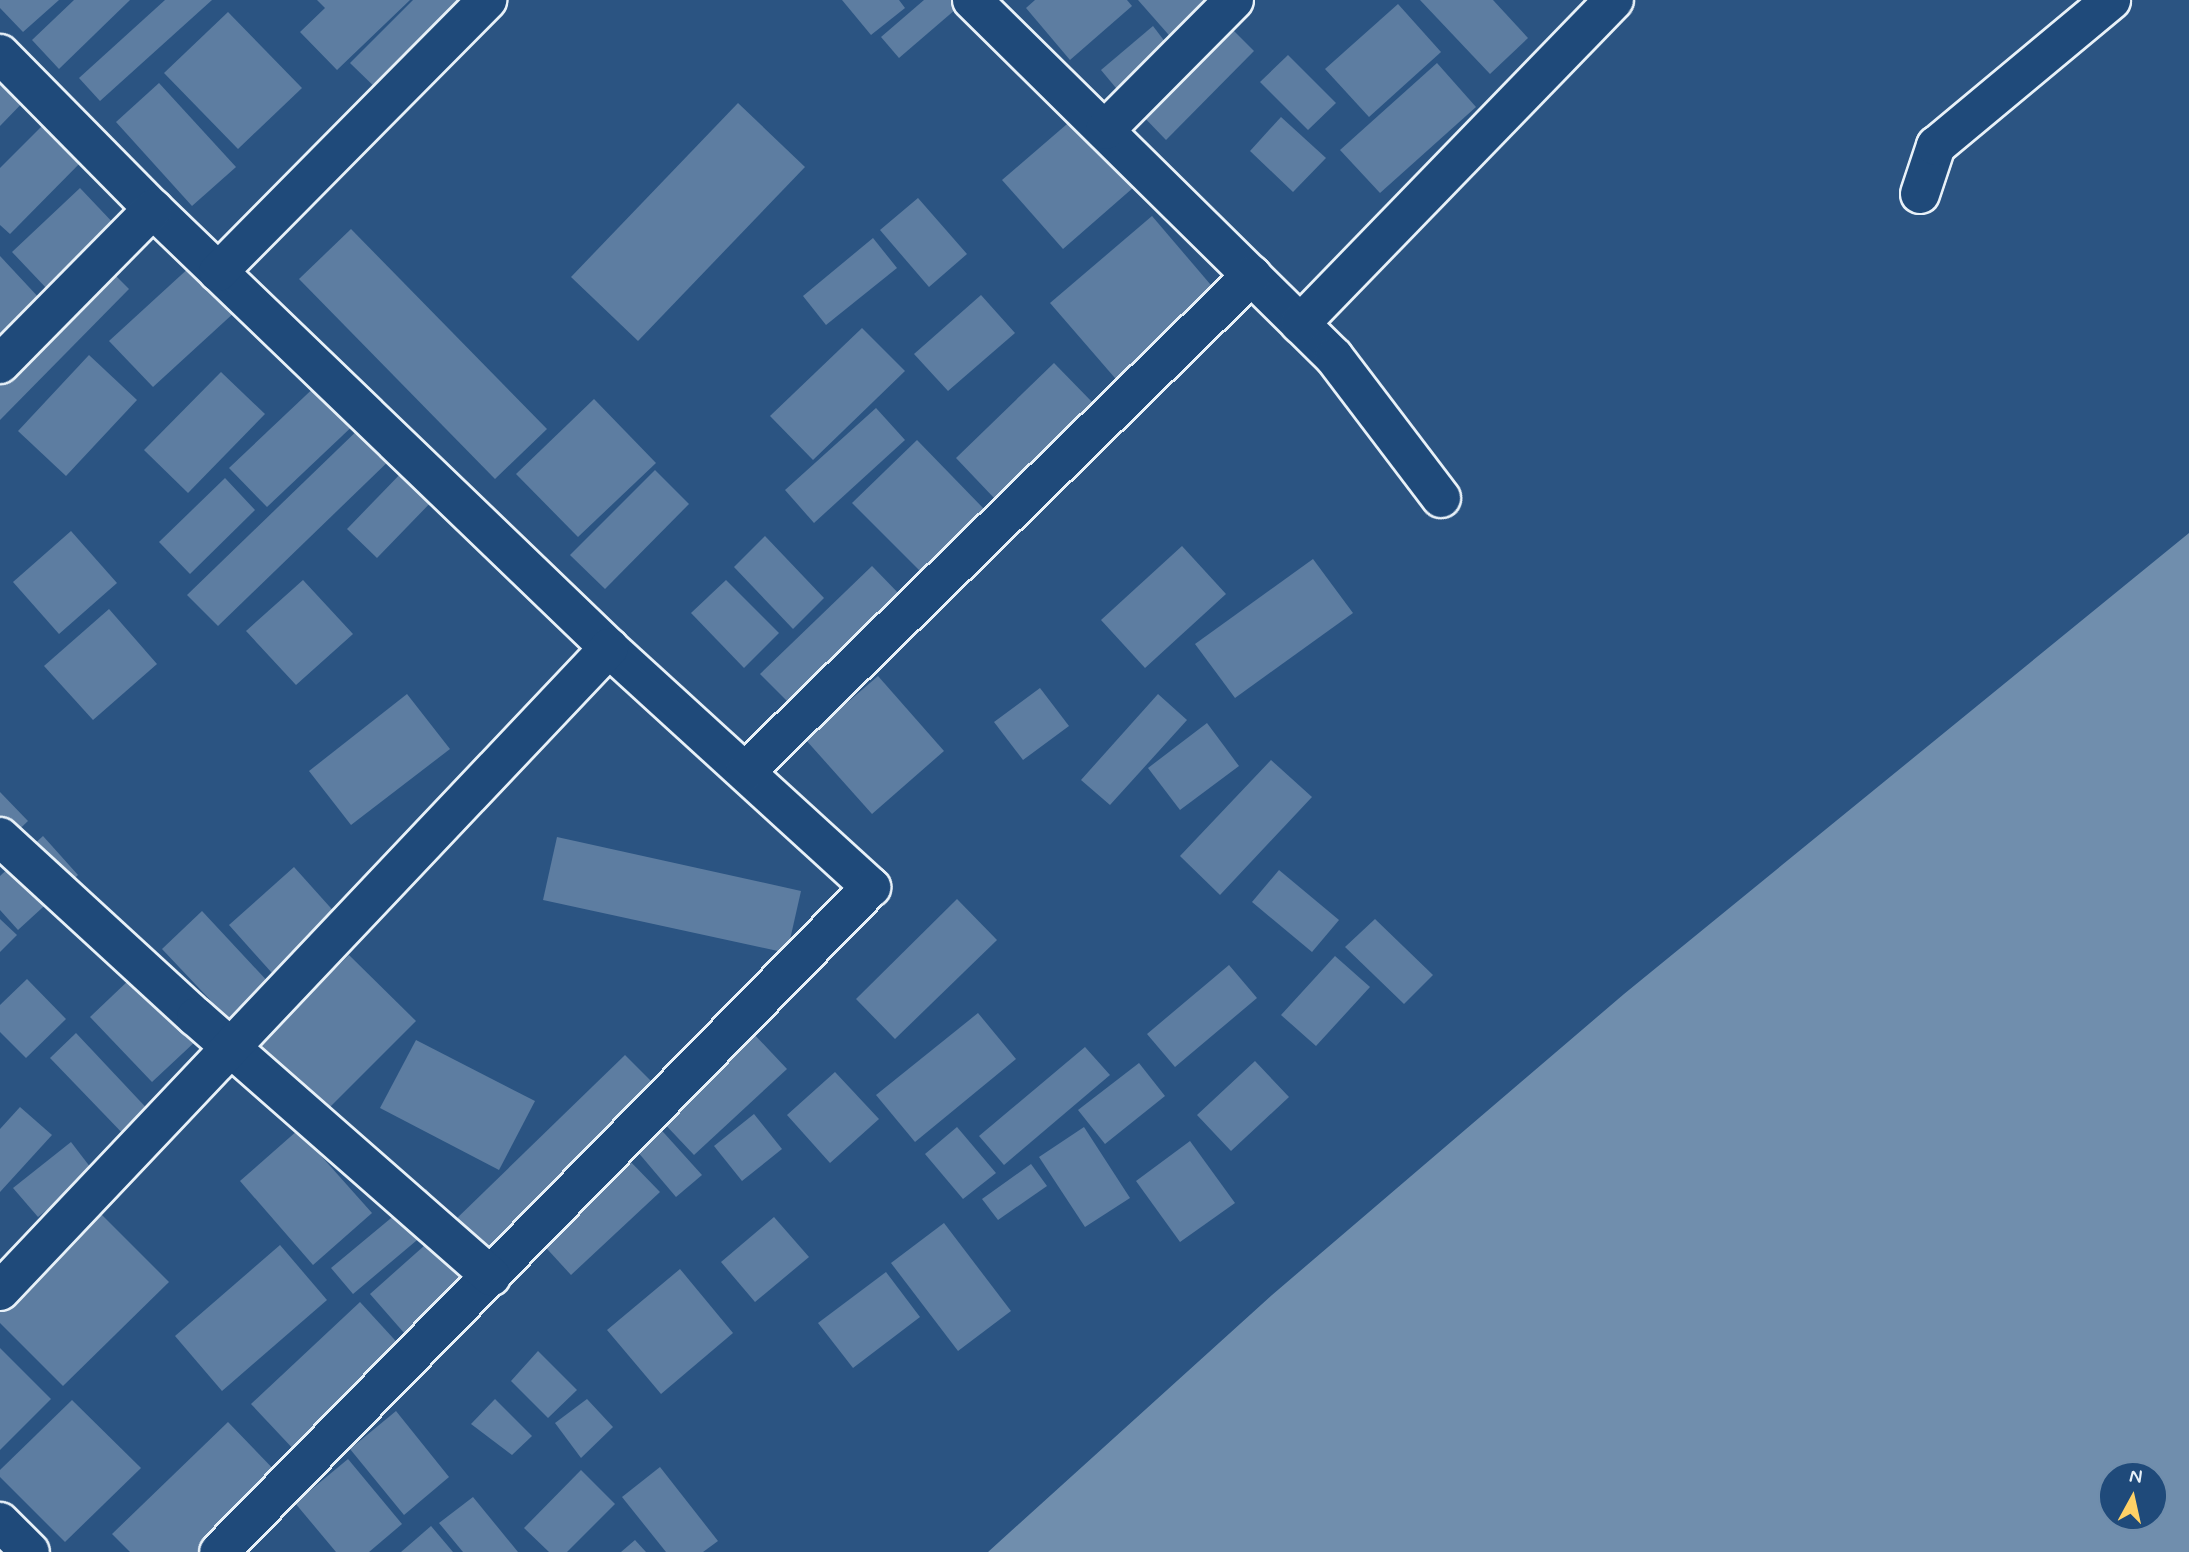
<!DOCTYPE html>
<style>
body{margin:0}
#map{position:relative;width:2189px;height:1552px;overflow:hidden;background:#2b5482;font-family:Mynerve,sans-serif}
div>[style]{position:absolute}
.water>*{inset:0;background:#708ead}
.building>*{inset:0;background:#5d7da1}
.roads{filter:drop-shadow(2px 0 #e8f1f8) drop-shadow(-2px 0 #e8f1f8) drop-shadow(0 2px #e8f1f8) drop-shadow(0 -2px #e8f1f8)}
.minor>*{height:38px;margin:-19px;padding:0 19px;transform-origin:19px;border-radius:19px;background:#1f4a7a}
span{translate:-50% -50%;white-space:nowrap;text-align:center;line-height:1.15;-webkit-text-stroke:7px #1f4a7a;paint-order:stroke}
.north{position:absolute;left:2098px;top:1461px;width:70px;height:70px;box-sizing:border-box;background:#1f4a7a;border:2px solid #6f8dac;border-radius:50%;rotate:8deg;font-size:19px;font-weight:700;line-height:28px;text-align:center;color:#e8f1f8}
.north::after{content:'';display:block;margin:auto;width:24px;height:32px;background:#ffd166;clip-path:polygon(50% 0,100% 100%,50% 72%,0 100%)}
</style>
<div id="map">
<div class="water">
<div style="clip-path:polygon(evenodd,2189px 533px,2189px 1552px,988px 1552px,1272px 1295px,1624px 994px,2189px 533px,2112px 1475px,2154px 1475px,2154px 1517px,2112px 1517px,2112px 1475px)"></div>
</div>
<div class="building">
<div style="clip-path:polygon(0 0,59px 0,23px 32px,0 8px)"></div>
<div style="clip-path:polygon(74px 0,130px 0,59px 69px,32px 40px)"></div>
<div style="clip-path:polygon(165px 0,212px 0,100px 101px,79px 78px)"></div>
<div style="clip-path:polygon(317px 0,410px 0,337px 70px,300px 32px,325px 8px)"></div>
<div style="clip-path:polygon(413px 0,479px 0,384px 96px,350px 63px)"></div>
<div style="clip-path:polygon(842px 0,899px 0,905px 8px,871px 35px)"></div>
<div style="clip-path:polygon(924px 0,960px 0,963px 3px,899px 58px,881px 37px)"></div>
<div style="clip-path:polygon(1035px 0,1127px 0,1132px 6px,1070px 60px,1026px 8px)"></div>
<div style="clip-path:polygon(1138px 0,1206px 0,1213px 8px,1175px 42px)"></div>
<div style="clip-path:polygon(1420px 0,1493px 0,1528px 38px,1490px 74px)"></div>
<div style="clip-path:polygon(1398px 4px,1441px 52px,1369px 117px,1325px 69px)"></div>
<div style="clip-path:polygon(228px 12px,302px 88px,238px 149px,164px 73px)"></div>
<div style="clip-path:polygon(1227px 24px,1254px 51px,1166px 140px,1139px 112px)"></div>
<div style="clip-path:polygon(1153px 26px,1172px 51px,1121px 94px,1101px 70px)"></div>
<div style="clip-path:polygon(1288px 55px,1336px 103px,1308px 130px,1260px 82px)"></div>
<div style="clip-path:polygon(1437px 63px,1476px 107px,1380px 193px,1340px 150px)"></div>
<div style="clip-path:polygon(0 67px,30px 95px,0 126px)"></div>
<div style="clip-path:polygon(159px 83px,236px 167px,192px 206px,116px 122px)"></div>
<div style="clip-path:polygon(738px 103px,805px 167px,638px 341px,571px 277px)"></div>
<div style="clip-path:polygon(1281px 117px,1326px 158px,1293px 192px,1250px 151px)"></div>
<div style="clip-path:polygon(1074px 118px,1134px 187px,1063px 249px,1002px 180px)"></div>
<div style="clip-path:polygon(49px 119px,87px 156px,10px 234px,0 225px,0 168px)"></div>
<div style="clip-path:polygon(80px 188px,117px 227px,49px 291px,12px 252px)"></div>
<div style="clip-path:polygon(918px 198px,967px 254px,929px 287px,880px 230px)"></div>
<div style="clip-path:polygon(1152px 216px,1222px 298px,1121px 385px,1050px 303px)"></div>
<div style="clip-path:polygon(351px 229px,547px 429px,495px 479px,299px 279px)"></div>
<div style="clip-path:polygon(873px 238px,897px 268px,826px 325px,803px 296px)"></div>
<div style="clip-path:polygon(0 256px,41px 300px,0 336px)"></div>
<div style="clip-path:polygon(103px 263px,129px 289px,0 420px,0 368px)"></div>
<div style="clip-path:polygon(192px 265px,236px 311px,153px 387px,109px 341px)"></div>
<div style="clip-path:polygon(981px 295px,1015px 333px,948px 391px,914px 354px)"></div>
<div style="clip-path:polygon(862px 328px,905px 371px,813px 460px,770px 416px)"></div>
<div style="clip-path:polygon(89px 355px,137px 400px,66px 476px,18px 431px)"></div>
<div style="clip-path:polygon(1054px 363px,1094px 404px,995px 499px,956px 458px)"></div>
<div style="clip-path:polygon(221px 372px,265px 414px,188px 493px,144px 450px)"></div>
<div style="clip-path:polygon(322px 380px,360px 419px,267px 507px,229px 468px)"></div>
<div style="clip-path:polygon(594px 399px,656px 463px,578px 537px,516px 474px)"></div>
<div style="clip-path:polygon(876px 408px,905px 440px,814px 523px,785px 490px)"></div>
<div style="clip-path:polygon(366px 422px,397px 453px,218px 626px,187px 595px)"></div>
<div style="clip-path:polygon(917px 440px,984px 509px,920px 571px,852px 503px)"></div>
<div style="clip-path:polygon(407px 467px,437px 496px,377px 558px,347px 529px)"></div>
<div style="clip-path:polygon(655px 470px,689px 504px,605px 589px,570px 555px)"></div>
<div style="clip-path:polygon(225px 478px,255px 510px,190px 574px,159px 542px)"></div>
<div style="clip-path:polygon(71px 531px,117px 583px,59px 634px,13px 582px)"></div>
<div style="clip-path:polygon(765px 536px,824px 598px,793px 629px,734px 567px)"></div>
<div style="clip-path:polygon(1182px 546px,1226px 594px,1145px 668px,1101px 620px)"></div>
<div style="clip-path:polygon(1313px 559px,1353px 613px,1235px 698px,1195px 644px)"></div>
<div style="clip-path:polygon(872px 566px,904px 599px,793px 707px,760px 674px)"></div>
<div style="clip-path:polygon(303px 580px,353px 634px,296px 685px,246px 631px)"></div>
<div style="clip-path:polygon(726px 580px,779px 633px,744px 668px,691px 613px)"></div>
<div style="clip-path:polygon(109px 609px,157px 664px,93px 720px,44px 666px)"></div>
<div style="clip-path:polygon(878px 676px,944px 751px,872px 814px,805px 739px)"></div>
<div style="clip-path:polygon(1040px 688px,1069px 726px,1023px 760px,994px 722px)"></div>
<div style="clip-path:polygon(407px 694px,450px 749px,351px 825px,309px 771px)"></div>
<div style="clip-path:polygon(1158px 694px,1187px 720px,1110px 805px,1081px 780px)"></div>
<div style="clip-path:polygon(1207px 723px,1239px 766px,1180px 810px,1148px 768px)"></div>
<div style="clip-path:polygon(1271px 760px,1312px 797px,1220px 895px,1180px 856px)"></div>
<div style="clip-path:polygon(0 792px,28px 821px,0 848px)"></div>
<div style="clip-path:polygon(43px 836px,78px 875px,18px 930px,0 910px,0 876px)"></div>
<div style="clip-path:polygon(557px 837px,801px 891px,787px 953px,543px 900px)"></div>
<div style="clip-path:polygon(294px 867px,338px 916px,272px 973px,229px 925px)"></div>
<div style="clip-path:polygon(1279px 870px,1339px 920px,1312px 952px,1252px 902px)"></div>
<div style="clip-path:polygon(957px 899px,997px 940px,895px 1039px,856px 999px)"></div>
<div style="clip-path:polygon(202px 911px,271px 985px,231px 1022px,162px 949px)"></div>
<div style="clip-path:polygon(0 919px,17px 935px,0 952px)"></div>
<div style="clip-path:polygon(1375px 919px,1433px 975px,1404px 1004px,1345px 947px)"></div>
<div style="clip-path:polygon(349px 955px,416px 1021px,326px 1111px,259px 1044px)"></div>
<div style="clip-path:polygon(1335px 956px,1370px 987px,1316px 1046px,1281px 1015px)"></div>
<div style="clip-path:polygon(151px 959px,213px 1025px,152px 1082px,90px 1017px)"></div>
<div style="clip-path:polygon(1229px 965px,1257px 998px,1175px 1067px,1147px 1034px)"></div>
<div style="clip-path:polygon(27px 979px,66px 1019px,26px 1058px,0 1032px,0 1005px)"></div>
<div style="clip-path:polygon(978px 1013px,1016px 1059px,915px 1142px,876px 1095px)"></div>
<div style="clip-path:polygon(752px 1032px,787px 1069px,694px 1155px,660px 1119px)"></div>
<div style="clip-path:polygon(76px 1033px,154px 1116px,128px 1139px,50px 1058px)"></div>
<div style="clip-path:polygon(416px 1040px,535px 1101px,499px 1170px,380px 1108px)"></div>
<div style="clip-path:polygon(1085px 1047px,1110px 1075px,1004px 1165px,979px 1136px)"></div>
<div style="clip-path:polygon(625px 1055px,662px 1092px,489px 1259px,452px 1223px)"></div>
<div style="clip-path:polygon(1255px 1061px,1289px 1097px,1231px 1151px,1197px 1115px)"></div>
<div style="clip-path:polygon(1139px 1063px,1165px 1096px,1105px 1144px,1078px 1110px)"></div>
<div style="clip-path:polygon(835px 1072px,879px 1119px,830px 1163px,787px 1115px)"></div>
<div style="clip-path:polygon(20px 1107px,52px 1135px,0 1192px,0 1129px)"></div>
<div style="clip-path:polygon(754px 1114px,782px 1149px,742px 1181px,714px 1146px)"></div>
<div style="clip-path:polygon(655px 1123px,702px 1175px,676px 1197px,631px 1144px)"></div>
<div style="clip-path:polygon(957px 1127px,996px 1173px,963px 1199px,925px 1154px)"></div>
<div style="clip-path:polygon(1084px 1127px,1130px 1198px,1085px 1227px,1039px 1157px)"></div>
<div style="clip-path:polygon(298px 1130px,372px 1213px,313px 1265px,240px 1181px)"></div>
<div style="clip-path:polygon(1190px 1141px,1235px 1203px,1180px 1242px,1136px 1181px)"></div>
<div style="clip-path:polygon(71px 1142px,94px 1172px,38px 1217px,13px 1188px)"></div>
<div style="clip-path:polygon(626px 1157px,660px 1192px,571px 1275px,538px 1239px)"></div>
<div style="clip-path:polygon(1031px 1164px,1047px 1186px,998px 1220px,982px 1199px)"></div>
<div style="clip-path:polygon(426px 1189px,448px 1214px,353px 1294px,331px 1268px)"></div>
<div style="clip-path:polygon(99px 1212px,169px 1282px,63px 1386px,0 1323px,0 1310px)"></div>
<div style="clip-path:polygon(774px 1217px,809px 1257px,755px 1302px,721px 1262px)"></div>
<div style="clip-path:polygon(944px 1223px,1011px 1311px,958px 1351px,891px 1263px)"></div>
<div style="clip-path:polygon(443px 1229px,478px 1269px,405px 1334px,370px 1294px)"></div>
<div style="clip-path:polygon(280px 1245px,327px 1300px,222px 1391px,175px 1336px)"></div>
<div style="clip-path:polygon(680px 1269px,733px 1333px,661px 1394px,607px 1330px)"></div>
<div style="clip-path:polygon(886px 1272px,920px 1317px,853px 1368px,818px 1323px)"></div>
<div style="clip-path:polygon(360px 1302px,404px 1350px,296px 1452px,251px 1404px)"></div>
<div style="clip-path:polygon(0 1348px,51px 1399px,0 1450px)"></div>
<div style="clip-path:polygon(538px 1351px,577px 1390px,548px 1418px,511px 1381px)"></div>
<div style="clip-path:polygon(495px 1399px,532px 1436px,512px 1455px,471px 1424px)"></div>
<div style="clip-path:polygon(587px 1399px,613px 1427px,581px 1458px,555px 1423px)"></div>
<div style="clip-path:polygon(72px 1400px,141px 1468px,65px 1542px,0 1477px,0 1470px)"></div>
<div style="clip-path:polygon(396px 1411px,449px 1477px,404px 1515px,350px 1449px)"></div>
<div style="clip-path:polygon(228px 1422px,281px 1477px,203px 1552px,130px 1552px,112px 1534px)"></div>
<div style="clip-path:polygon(348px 1459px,402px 1524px,369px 1552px,336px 1552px,295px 1503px)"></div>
<div style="clip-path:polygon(660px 1467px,718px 1541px,703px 1552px,666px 1552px,622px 1497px)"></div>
<div style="clip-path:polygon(581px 1470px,615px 1504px,567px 1552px,549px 1552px,524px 1528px)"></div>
<div style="clip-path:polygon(473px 1497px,518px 1552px,463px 1552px,439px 1523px)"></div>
<div style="clip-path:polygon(431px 1526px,453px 1552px,401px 1552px)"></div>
<div style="clip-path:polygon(635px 1540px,646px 1552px,621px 1552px)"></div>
</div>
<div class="roads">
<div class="minor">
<div style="left:972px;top:0;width:508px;rotate:44.6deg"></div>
<div style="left:1334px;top:357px;width:177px;rotate:52.8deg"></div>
<div style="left:0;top:54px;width:218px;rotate:45.4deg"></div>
<div style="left:153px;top:209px;width:633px;rotate:43.91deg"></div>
<div style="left:609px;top:648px;width:355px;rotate:42.4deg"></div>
<div style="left:871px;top:887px;width:931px;rotate:134.43deg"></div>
<div style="left:1105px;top:130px;width:183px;rotate:-45.2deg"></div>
<div style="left:1920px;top:194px;width:51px;rotate:-71.6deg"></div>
<div style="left:1936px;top:146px;width:228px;rotate:-39.8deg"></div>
<div style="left:218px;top:272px;width:383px;rotate:-45.3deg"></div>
<div style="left:1300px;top:324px;width:451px;rotate:-45.9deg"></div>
<div style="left:0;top:364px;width:218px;rotate:-45.4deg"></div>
<div style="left:745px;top:772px;width:710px;rotate:-44.43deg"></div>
<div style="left:0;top:837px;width:266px;rotate:42.6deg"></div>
<div style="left:196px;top:1017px;width:393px;rotate:41.3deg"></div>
<div style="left:0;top:1291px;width:886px;rotate:-46.56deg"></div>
<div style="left:0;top:1522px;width:42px;rotate:45deg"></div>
</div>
</div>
<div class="north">N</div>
</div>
